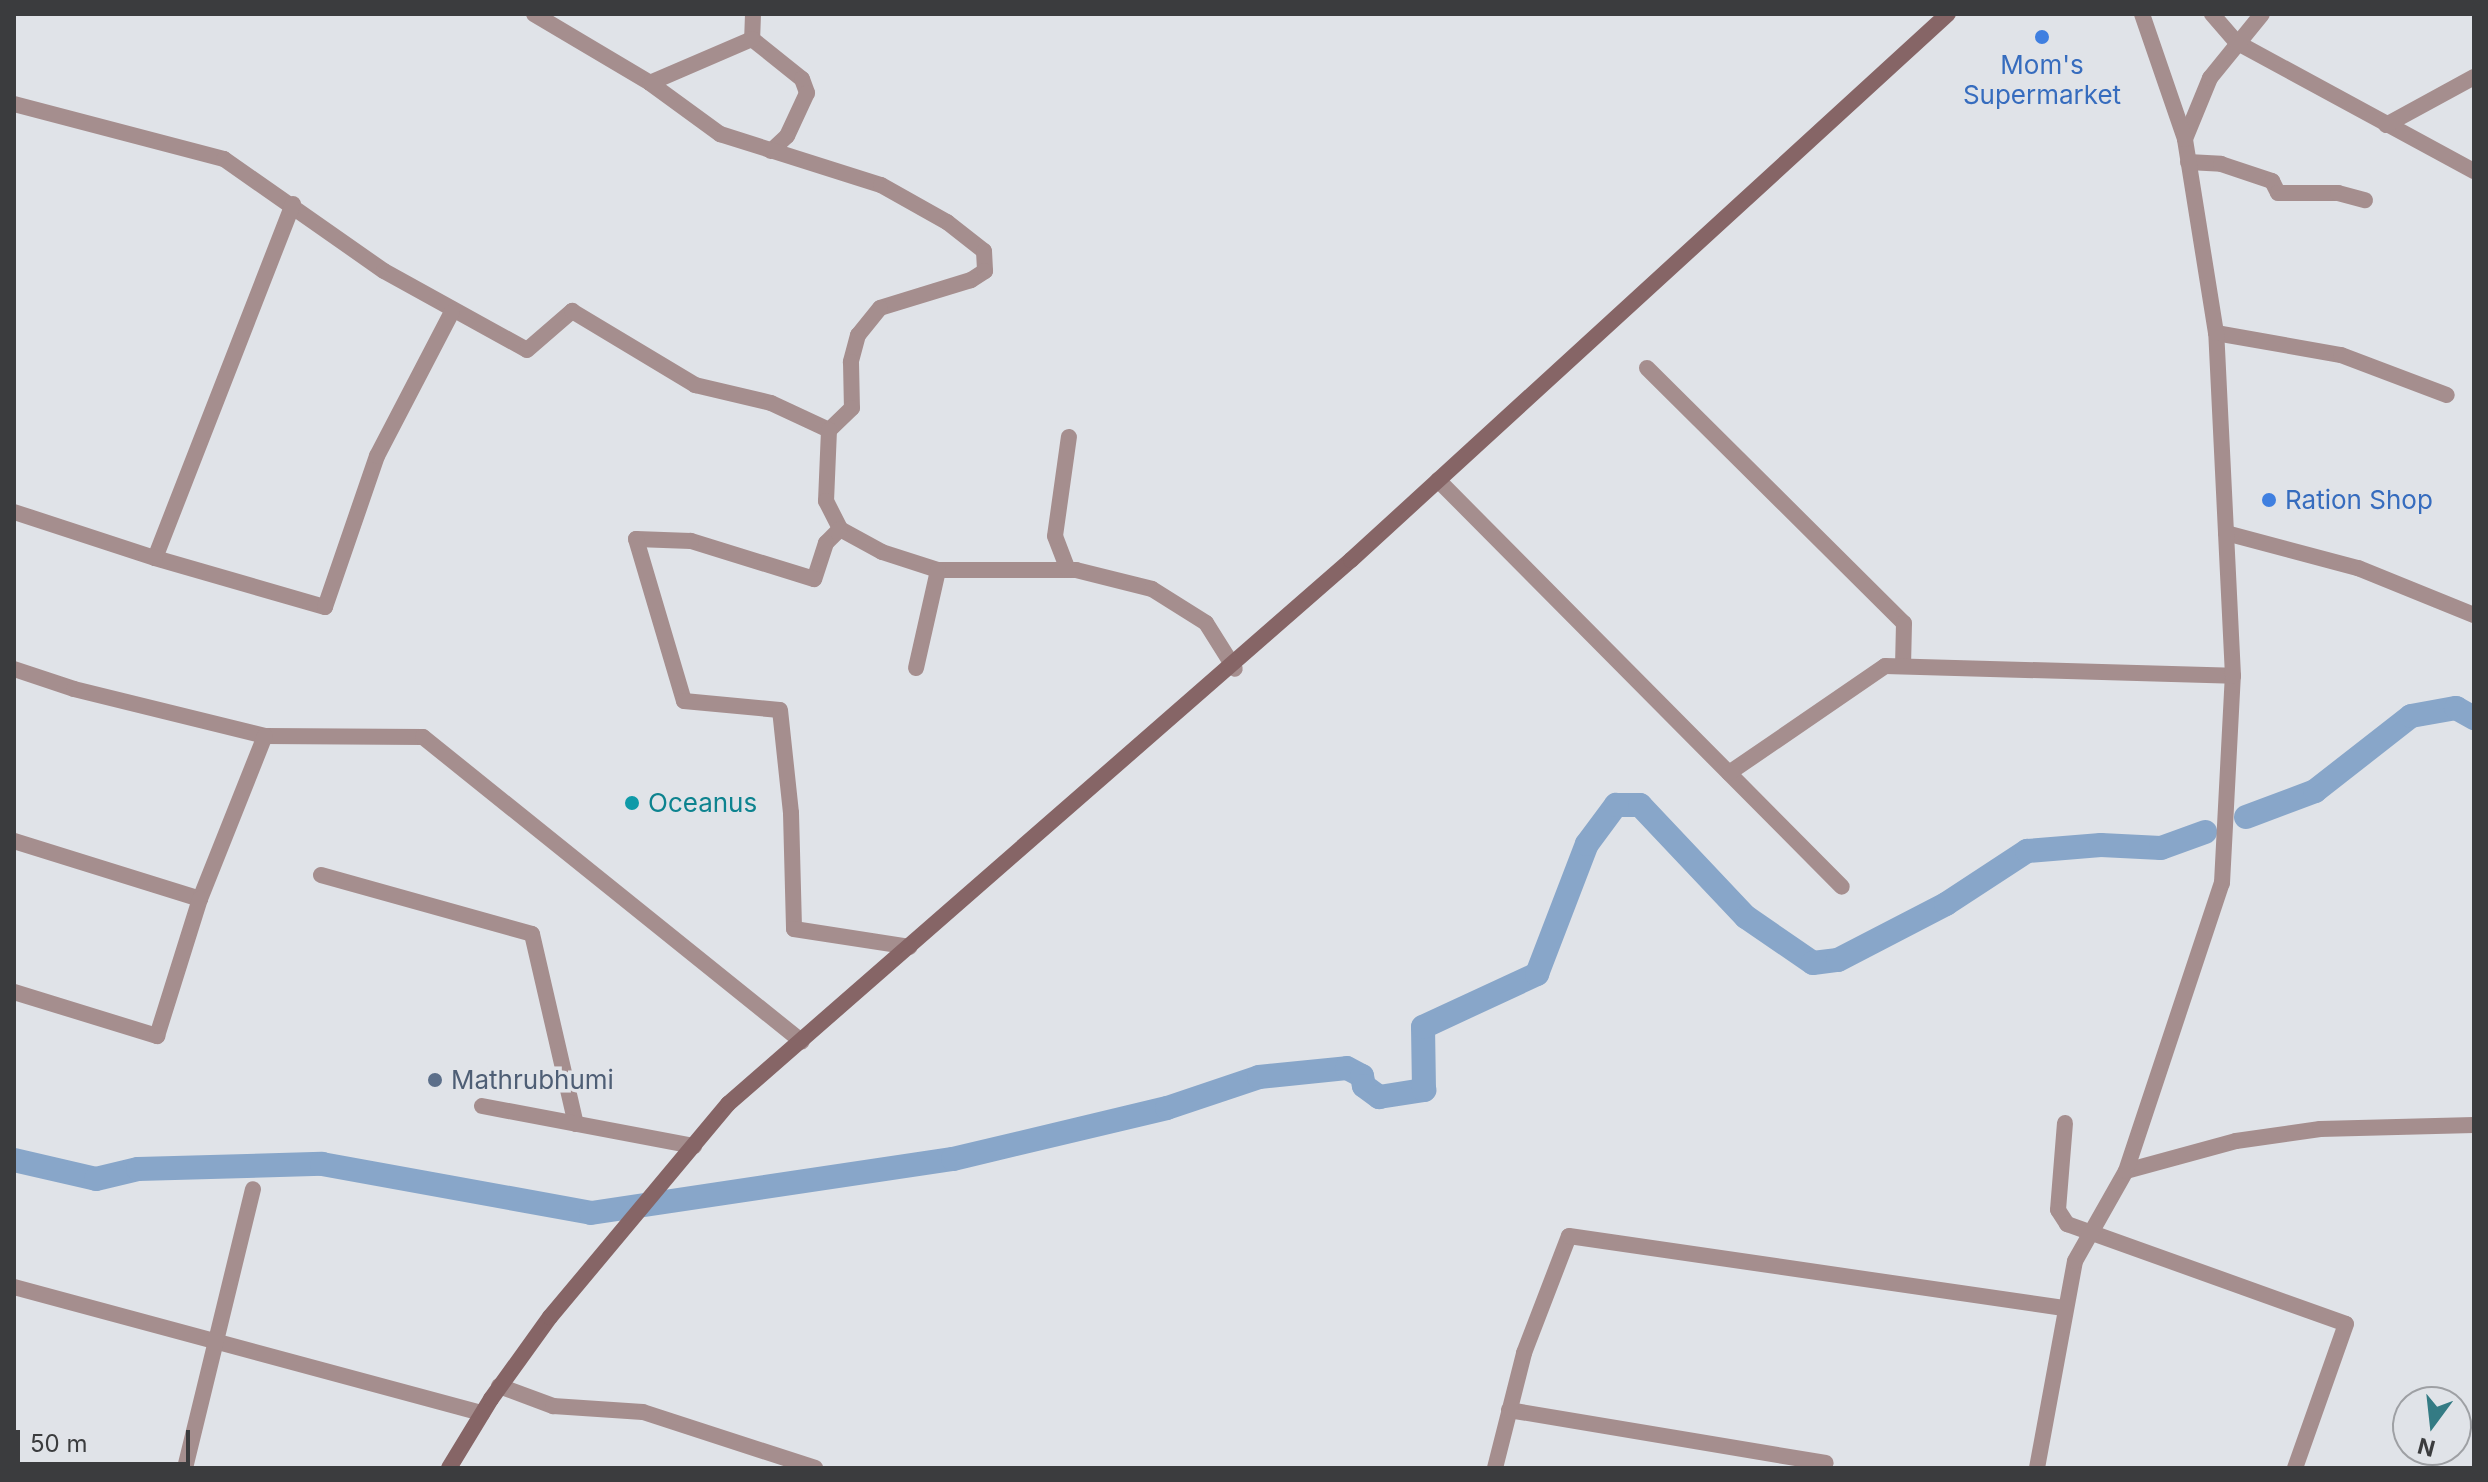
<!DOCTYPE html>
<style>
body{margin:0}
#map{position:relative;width:2488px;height:1482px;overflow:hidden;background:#e0e3e8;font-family:Inter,sans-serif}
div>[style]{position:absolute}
.canal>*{height:24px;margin:-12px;padding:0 12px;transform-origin:12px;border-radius:12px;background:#88a6c9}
.minor>*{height:16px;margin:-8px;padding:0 8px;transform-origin:8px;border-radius:8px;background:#a58e8e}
.tertiary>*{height:16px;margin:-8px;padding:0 8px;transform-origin:8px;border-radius:8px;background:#a58e8e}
.secondary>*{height:16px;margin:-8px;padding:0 8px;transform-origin:8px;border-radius:8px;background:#866566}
.dots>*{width:22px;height:22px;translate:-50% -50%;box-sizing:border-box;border:4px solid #e0e3e8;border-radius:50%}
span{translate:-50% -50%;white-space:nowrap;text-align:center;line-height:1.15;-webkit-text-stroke:7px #e0e3e8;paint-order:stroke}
.shop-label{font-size:26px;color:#366cbe}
.left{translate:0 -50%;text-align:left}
.culture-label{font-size:26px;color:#0d838f}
.service-label{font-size:26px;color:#4e5e75}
.frame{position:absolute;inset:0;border:16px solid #3b3c3e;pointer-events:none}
.north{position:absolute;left:2392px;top:1386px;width:80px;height:80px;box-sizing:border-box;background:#e0e3e8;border:2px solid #9ea0a4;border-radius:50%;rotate:195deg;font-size:22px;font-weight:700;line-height:32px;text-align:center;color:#3b3c3e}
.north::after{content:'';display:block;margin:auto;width:28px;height:36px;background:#347b84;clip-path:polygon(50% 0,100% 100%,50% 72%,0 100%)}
.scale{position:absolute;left:16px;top:1430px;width:174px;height:36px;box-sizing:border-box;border:4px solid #3b3c3e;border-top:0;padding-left:10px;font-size:24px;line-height:28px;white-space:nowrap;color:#3b3c3e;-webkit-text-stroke:6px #e0e3e8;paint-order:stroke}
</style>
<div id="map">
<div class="canal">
<div style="left:2246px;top:817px;width:74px;rotate:-20.6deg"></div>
<div style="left:2315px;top:791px;width:122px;rotate:-38deg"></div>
<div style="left:2411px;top:716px;width:46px;rotate:-10.1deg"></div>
<div style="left:2456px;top:708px;width:21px;rotate:29deg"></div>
<div style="left:14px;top:1160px;width:84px;rotate:13deg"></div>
<div style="left:96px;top:1179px;width:43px;rotate:-13.4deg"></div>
<div style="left:138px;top:1169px;width:184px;rotate:-1.6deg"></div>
<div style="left:322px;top:1164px;width:273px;rotate:10.3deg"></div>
<div style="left:591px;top:1213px;width:366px;rotate:-8.5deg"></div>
<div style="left:953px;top:1159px;width:220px;rotate:-13.4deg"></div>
<div style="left:1167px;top:1108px;width:97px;rotate:-18.6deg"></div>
<div style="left:1259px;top:1077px;width:88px;rotate:-5.8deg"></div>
<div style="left:1347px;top:1068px;width:17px;rotate:28deg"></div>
<div style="left:1362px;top:1076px;width:10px;rotate:79deg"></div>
<div style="left:1364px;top:1086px;width:19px;rotate:36deg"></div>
<div style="left:1379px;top:1097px;width:46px;rotate:-8.8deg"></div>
<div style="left:1424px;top:1090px;width:63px;rotate:-90.9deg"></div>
<div style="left:1423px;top:1027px;width:126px;rotate:-24.9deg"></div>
<div style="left:1537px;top:974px;width:139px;rotate:-69deg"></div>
<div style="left:1587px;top:844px;width:49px;rotate:-53.4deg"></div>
<div style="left:1616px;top:805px;width:24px"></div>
<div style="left:1640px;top:805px;width:154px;rotate:46.6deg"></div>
<div style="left:1746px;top:917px;width:81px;rotate:34.5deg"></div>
<div style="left:1813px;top:963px;width:25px;rotate:-7deg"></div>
<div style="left:1838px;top:960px;width:122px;rotate:-27.4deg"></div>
<div style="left:1946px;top:904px;width:97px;rotate:-33.2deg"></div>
<div style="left:2027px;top:851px;width:74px;rotate:-4.6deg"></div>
<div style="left:2101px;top:845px;width:60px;rotate:2.9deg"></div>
<div style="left:2161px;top:848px;width:47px;rotate:-20deg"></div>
</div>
<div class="minor">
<div style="left:534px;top:14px;width:135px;rotate:30.7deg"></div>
<div style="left:753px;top:14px;width:25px;rotate:92deg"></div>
<div style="left:752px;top:39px;width:64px;rotate:38.7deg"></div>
<div style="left:802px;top:79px;width:15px;rotate:70deg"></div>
<div style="left:807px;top:93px;width:47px;rotate:114.9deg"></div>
<div style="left:787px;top:136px;width:22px;rotate:137deg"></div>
<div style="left:2212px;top:14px;width:37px;rotate:49deg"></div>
<div style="left:2236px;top:42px;width:271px;rotate:28.5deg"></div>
<div style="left:752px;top:39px;width:111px;rotate:156.7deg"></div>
<div style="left:650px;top:83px;width:87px;rotate:36.1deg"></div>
<div style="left:720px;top:134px;width:169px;rotate:17.6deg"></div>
<div style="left:881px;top:185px;width:76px;rotate:29.3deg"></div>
<div style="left:947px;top:222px;width:47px;rotate:38.1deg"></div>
<div style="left:984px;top:251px;width:20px;rotate:87deg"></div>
<div style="left:985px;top:271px;width:17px;rotate:147deg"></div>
<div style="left:971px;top:280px;width:95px;rotate:162.9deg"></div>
<div style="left:880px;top:308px;width:35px;rotate:129deg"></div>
<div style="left:858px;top:335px;width:28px;rotate:105deg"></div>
<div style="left:851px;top:362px;width:46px;rotate:88.8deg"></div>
<div style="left:852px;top:408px;width:32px;rotate:136deg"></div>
<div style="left:14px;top:104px;width:217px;rotate:14.7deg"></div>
<div style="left:224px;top:159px;width:195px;rotate:35deg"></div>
<div style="left:384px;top:271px;width:163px;rotate:28.9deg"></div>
<div style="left:527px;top:350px;width:60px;rotate:-40.9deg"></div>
<div style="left:572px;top:311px;width:144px;rotate:31deg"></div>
<div style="left:695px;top:385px;width:78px;rotate:13.3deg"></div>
<div style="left:771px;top:403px;width:64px;rotate:25deg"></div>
<div style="left:829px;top:430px;width:71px;rotate:92.4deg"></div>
<div style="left:826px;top:501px;width:31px;rotate:63deg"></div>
<div style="left:840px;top:529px;width:48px;rotate:28.7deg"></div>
<div style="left:882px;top:552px;width:59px;rotate:17.8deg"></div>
<div style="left:938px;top:570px;width:138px"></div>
<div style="left:1076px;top:570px;width:78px;rotate:14deg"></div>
<div style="left:1152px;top:589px;width:64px;rotate:32.2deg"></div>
<div style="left:1206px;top:623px;width:54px;rotate:57.8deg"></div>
<div style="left:2386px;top:125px;width:100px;rotate:-28.6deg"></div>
<div style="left:2185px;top:139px;width:66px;rotate:-67.7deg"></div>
<div style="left:2210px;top:78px;width:82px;rotate:-50.9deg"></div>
<div style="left:2188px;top:162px;width:33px;rotate:3deg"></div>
<div style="left:2221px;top:164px;width:54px;rotate:18.4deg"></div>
<div style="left:2272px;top:181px;width:13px;rotate:63deg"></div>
<div style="left:2278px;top:193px;width:60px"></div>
<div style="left:2338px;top:193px;width:28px;rotate:15deg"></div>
<div style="left:293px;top:204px;width:380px;rotate:111.3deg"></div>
<div style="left:155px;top:558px;width:177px;rotate:16.1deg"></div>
<div style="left:325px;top:607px;width:160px;rotate:-71deg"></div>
<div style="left:377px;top:456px;width:162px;rotate:-62.5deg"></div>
<div style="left:2216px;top:333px;width:127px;rotate:10deg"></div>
<div style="left:2341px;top:355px;width:113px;rotate:20.7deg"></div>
<div style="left:1647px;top:368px;width:362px;rotate:44.8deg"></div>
<div style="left:1904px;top:623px;width:43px;rotate:91.3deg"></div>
<div style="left:1438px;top:480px;width:573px;rotate:45.21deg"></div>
<div style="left:14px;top:512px;width:148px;rotate:18.1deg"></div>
<div style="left:840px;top:529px;width:20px;rotate:135deg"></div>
<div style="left:826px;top:543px;width:38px;rotate:108deg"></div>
<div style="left:814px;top:579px;width:129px;rotate:-162.8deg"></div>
<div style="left:691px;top:541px;width:55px;rotate:-177.9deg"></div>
<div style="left:636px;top:539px;width:169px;rotate:73.5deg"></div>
<div style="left:684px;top:701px;width:96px;rotate:5.4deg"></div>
<div style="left:780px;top:710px;width:104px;rotate:83.9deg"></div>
<div style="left:791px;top:813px;width:116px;rotate:88.5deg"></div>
<div style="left:794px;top:929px;width:117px;rotate:8.8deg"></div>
<div style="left:2226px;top:533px;width:137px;rotate:14.9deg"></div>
<div style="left:2358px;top:568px;width:125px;rotate:22.1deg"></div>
<div style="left:1068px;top:570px;width:36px;rotate:-111deg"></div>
<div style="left:1055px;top:536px;width:100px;rotate:-82deg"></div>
<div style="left:916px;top:668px;width:100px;rotate:-77.3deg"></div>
<div style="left:14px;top:669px;width:63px;rotate:18.4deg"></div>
<div style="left:74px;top:689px;width:197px;rotate:13.8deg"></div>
<div style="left:265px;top:736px;width:158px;rotate:0.4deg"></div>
<div style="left:423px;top:737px;width:486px;rotate:38.8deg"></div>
<div style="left:1729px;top:773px;width:189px;rotate:-34.4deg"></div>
<div style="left:1885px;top:666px;width:348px;rotate:1.6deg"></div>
<div style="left:14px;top:841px;width:195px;rotate:17.3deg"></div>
<div style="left:200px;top:899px;width:175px;rotate:-68.3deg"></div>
<div style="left:321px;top:875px;width:219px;rotate:15.6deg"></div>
<div style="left:532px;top:934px;width:195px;rotate:77deg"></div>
<div style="left:14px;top:992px;width:150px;rotate:17.1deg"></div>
<div style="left:157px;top:1036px;width:144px;rotate:-72.6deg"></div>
<div style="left:482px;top:1106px;width:216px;rotate:10.7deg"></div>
<div style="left:2065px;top:1123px;width:87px;rotate:94.6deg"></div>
<div style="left:2058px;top:1210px;width:17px;rotate:57deg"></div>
<div style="left:2067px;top:1224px;width:296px;rotate:19.7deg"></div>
<div style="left:2346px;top:1324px;width:153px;rotate:109.5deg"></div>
<div style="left:2126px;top:1171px;width:114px;rotate:-15.3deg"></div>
<div style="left:2236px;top:1141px;width:85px;rotate:-8.1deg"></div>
<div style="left:2320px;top:1129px;width:154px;rotate:-1.5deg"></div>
<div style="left:14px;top:1287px;width:485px;rotate:15.1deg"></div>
<div style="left:499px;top:1386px;width:58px;rotate:20.3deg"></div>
<div style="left:553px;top:1406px;width:90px;rotate:3.8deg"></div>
<div style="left:643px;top:1412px;width:181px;rotate:18deg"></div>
<div style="left:1509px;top:1410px;width:321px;rotate:9.5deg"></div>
<div style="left:185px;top:1468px;width:287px;rotate:-76.3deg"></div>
<div style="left:1495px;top:1468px;width:119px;rotate:-75.8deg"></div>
<div style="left:1524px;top:1353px;width:125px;rotate:-69deg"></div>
<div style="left:1569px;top:1236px;width:500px;rotate:8.28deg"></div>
</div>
<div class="tertiary">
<div style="left:2037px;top:1468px;width:210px;rotate:-79.6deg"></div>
<div style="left:2075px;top:1261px;width:103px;rotate:-60.5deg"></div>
<div style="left:2126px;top:1171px;width:304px;rotate:-71.6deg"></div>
<div style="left:2222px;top:883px;width:207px;rotate:-87deg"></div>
<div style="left:2233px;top:676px;width:343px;rotate:-92.8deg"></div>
<div style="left:2216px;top:333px;width:196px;rotate:-99.1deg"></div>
<div style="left:2185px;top:139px;width:132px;rotate:-109deg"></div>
</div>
<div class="secondary">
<div style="left:449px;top:1468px;width:81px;rotate:-58.7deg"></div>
<div style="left:491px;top:1399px;width:101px;rotate:-54.3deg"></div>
<div style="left:550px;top:1317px;width:278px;rotate:-50.1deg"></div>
<div style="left:728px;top:1104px;width:827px;rotate:-41.13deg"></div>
<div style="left:1351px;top:560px;width:809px;rotate:-42.45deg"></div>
</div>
<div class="dots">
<div style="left:2042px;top:37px;background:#3f7fe0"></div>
<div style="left:2269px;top:500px;background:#3f7fe0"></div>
<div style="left:632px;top:803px;background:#0f9aa8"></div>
<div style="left:435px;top:1080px;background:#5c6f8a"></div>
</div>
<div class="shop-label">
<span style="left:2042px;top:80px">Mom's<br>Supermarket</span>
<span class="left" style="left:2285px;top:500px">Ration Shop</span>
</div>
<div class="culture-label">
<span class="left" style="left:648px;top:803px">Oceanus</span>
</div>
<div class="service-label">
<span class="left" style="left:451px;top:1080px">Mathrubhumi</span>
</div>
<div class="frame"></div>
<div class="north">N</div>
<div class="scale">50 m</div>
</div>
